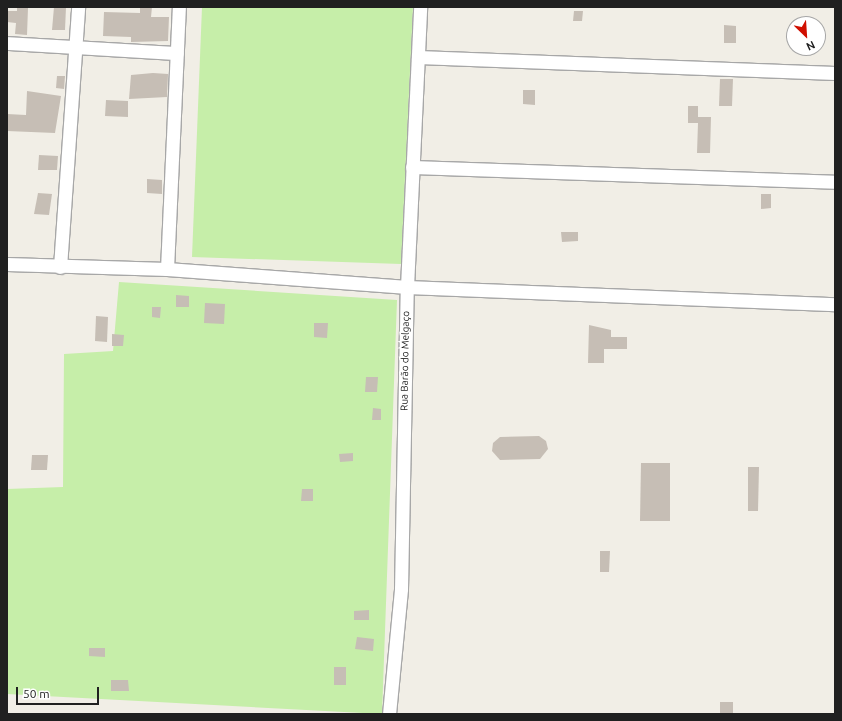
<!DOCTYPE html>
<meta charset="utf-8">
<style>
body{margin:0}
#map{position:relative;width:842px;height:721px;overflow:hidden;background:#f1eee6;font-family:Ubuntu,sans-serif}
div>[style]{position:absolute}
.grass>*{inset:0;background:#c6eea9}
.building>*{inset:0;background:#c6beb5}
.roads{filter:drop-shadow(1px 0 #a7a7a7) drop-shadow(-1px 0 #a7a7a7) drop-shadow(0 1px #a7a7a7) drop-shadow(0 -1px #a7a7a7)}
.minor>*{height:13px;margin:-6.5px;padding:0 6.5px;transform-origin:6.5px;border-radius:6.5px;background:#fff}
span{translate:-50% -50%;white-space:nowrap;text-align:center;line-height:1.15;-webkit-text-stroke:3px #fff;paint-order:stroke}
.street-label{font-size:10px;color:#202020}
.frame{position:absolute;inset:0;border:8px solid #202020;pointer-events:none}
.north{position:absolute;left:786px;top:16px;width:40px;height:40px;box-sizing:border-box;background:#fff;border:1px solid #a6a6a6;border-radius:50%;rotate:155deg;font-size:11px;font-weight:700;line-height:16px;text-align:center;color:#202020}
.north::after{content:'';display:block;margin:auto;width:14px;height:18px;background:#d00f00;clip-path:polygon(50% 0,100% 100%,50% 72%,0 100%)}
.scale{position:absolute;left:16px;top:687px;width:83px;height:18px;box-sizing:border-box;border:2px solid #202020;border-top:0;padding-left:5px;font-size:12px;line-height:14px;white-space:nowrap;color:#202020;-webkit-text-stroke:3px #fff;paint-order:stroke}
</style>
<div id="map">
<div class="grass">
<div style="clip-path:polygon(202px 7px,413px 7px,401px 264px,192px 257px)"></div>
<div style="clip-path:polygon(119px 282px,397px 300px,382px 714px,7px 694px,7px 489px,63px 487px,64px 354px,113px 351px)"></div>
</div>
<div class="building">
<div style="clip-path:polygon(54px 7px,66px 7px,65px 30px,52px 30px)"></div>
<div style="clip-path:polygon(140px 7px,152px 7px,151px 17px,169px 17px,168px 41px,131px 42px,131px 37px,103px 36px,104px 12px,140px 13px)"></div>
<div style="clip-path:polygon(17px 8px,28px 8px,27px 35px,15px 34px,16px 23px,7px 22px,7px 11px,17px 11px)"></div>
<div style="clip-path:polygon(574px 11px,583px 11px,582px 21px,573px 21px)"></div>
<div style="clip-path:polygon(724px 25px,736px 26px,736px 43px,724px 43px)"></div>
<div style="clip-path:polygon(153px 73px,168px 74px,167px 97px,129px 99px,131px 75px)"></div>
<div style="clip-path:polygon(57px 76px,65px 76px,64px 89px,56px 88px)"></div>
<div style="clip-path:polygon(720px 79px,733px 79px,732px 106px,719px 106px)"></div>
<div style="clip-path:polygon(523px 90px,535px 90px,535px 105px,523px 104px)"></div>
<div style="clip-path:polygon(27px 91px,61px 96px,55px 133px,7px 131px,7px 114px,26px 115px)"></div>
<div style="clip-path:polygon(106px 100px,128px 101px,128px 117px,105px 116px)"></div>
<div style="clip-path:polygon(688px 106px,698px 106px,698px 117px,711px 117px,710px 153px,697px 153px,698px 123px,688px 123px)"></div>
<div style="clip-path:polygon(39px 155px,58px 156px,57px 170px,38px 170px)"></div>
<div style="clip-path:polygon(147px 179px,162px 180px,162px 194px,147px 193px)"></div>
<div style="clip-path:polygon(38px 193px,52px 194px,49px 215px,34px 214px)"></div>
<div style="clip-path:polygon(761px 194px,771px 194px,771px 208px,761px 209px)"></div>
<div style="clip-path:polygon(561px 232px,578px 232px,578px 241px,562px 242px)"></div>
<div style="clip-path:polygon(176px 295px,189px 296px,189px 307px,176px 307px)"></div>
<div style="clip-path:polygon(205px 303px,225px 304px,224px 324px,204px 323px)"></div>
<div style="clip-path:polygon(152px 307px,161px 307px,160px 318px,152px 317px)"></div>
<div style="clip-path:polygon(96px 316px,108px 317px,107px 342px,95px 341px)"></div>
<div style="clip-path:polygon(314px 323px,328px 323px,327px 338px,314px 337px)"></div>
<div style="clip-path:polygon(589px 325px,611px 330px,611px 337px,627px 337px,627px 349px,604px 349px,604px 363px,588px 363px)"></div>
<div style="clip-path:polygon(112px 334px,124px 335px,123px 346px,112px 346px)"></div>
<div style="clip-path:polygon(366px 377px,378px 377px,377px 392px,365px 392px)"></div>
<div style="clip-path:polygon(373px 408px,381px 409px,381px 420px,372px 420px)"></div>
<div style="clip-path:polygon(539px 436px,546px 441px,548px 449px,540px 459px,500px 460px,492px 451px,493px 443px,500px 437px)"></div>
<div style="clip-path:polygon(353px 453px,353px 461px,340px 462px,339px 454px)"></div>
<div style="clip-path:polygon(32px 455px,48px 455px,47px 470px,31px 470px)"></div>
<div style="clip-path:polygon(641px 463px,670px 463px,670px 521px,640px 521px)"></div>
<div style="clip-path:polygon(748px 467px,759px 467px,758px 511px,748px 511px)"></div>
<div style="clip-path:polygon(302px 489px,313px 489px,313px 501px,301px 501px)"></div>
<div style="clip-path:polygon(600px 551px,610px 551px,609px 572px,600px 572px)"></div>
<div style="clip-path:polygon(369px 610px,369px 620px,354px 620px,354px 611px)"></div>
<div style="clip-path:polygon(357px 637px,374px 639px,373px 651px,355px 649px)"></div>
<div style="clip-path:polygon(89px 648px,105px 648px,105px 657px,89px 656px)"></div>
<div style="clip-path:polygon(334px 667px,346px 667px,346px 685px,334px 685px)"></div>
<div style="clip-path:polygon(111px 680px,128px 680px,129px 691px,111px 691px)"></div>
<div style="clip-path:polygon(720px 702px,733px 702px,733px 714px,720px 714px)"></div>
</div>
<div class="roads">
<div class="minor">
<div style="left:7px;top:43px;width:170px;rotate:3.4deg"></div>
<div style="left:418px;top:57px;width:417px;rotate:2.2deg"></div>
<div style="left:412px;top:167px;width:423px;rotate:2deg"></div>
<div style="left:7px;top:264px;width:160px;rotate:1.8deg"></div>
<div style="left:167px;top:269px;width:241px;rotate:4.3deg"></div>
<div style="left:407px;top:287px;width:428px;rotate:2.3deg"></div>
<div style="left:60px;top:267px;width:261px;rotate:-86deg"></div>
<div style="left:167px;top:269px;width:262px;rotate:-87.4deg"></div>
<div style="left:389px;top:714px;width:126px;rotate:-84.5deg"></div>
<div style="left:401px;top:589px;width:302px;rotate:-88.9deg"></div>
<div style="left:407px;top:287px;width:280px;rotate:-87.3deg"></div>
</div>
</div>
<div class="street-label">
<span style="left:405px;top:361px;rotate:-89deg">Rua Barão do Melgaço</span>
</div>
<div class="frame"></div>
<div class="north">N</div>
<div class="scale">50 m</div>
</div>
